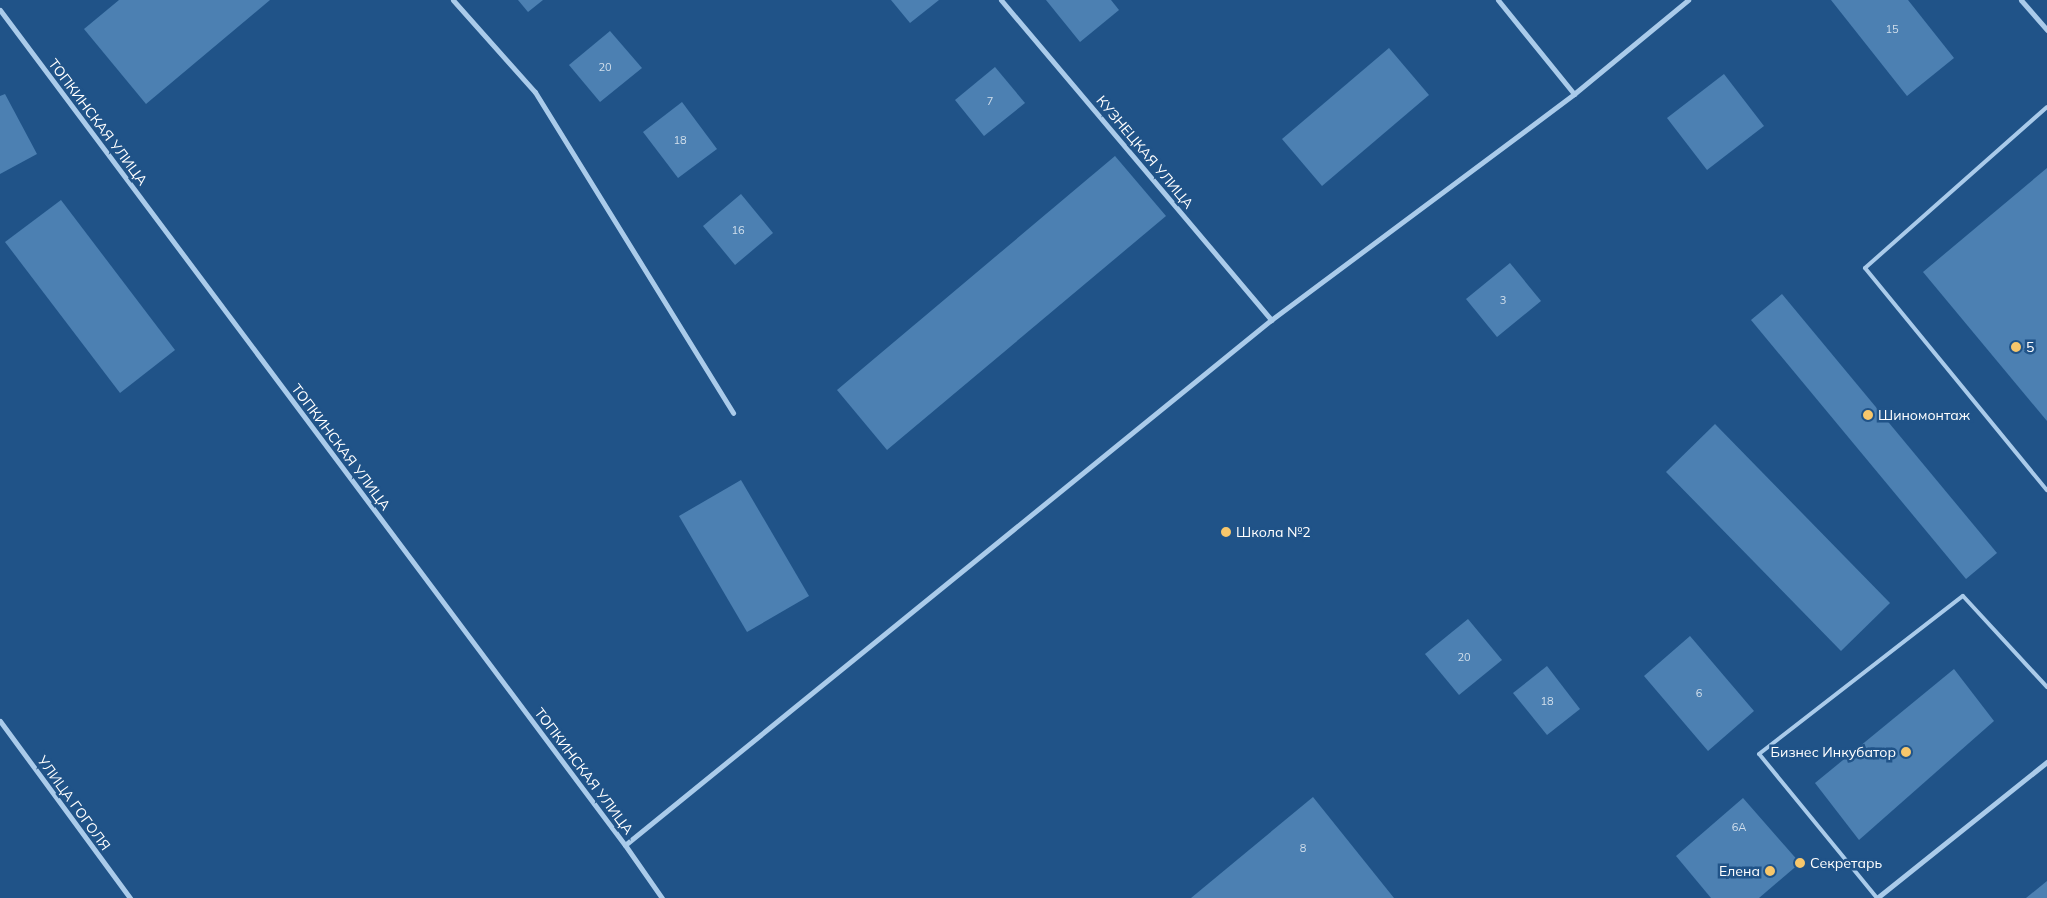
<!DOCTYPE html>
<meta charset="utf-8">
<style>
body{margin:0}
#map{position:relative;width:2047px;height:898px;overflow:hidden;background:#205388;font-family:Mulish,sans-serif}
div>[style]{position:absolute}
.building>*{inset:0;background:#4c80b2}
.lane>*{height:4px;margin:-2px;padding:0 2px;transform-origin:2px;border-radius:2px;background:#aacbea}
.street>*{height:5px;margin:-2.5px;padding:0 2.5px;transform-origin:2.5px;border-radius:2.5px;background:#aacbea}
.dots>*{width:14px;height:14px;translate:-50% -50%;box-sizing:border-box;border:2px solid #205388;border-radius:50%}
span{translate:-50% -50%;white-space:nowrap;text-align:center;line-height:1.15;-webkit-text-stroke:5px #205388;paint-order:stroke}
.number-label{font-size:11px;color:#d2dfec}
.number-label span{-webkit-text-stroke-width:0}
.street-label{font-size:14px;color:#fff}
.poi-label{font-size:14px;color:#fff}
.left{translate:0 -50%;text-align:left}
.right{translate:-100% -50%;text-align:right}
</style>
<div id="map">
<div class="building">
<div style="clip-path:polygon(119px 0,270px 0,146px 104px,84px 29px)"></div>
<div style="clip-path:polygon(518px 0,543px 0,528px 12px)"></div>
<div style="clip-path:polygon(891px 0,939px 0,910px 23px)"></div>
<div style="clip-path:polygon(1046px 0,1111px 0,1119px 10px,1080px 42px)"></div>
<div style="clip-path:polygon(1831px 0,1908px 0,1954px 58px,1907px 96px)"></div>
<div style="clip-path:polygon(610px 31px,642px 68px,600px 102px,569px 65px)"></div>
<div style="clip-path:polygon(1389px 48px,1429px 95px,1322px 186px,1282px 139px)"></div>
<div style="clip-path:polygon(995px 67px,1025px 103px,984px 136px,955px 100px)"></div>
<div style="clip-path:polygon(1724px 74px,1764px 126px,1707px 170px,1667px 118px)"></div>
<div style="clip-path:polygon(5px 94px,37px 154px,0 174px,0 96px)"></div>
<div style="clip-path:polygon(682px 102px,717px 149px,678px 178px,643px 132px)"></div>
<div style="clip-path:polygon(1115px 156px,1166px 216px,887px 450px,837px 390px)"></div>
<div style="clip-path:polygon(2047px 168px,2047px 421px,1923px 272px)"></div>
<div style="clip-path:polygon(741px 194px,773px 233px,735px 265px,703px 226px)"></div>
<div style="clip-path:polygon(61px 200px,175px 350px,120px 393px,5px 242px)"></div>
<div style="clip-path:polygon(1510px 263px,1541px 301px,1497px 337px,1466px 299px)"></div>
<div style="clip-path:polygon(1782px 294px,1997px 553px,1966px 579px,1751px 320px)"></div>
<div style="clip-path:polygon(1715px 424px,1890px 603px,1841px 651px,1666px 472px)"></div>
<div style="clip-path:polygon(741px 480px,809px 596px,747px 632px,679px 516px)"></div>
<div style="clip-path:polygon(1468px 619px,1502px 660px,1459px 695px,1425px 654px)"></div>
<div style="clip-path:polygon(1690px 636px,1754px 711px,1708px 751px,1644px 676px)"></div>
<div style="clip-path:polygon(1547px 666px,1580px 709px,1547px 735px,1513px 693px)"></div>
<div style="clip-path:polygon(1954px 669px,1994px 721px,1859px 840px,1815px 783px)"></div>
<div style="clip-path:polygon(1313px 797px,1394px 898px,1191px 898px)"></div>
<div style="clip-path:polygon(1743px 798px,1800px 863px,1759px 898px,1711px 898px,1676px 856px)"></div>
<div style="clip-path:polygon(2047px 881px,2047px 898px,2026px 898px)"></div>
</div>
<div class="lane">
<div style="left:2047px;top:107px;width:243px;rotate:138.5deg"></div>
<div style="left:1865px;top:268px;width:287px;rotate:50.7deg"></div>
<div style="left:1877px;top:898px;width:186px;rotate:-129.3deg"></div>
<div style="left:1759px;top:754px;width:258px;rotate:-37.8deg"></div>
<div style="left:1963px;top:596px;width:124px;rotate:47.3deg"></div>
</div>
<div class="street">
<div style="left:453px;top:0;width:123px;rotate:48.3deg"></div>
<div style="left:535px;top:92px;width:377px;rotate:58.3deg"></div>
<div style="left:1001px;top:0;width:419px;rotate:49.8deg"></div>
<div style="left:1498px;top:0;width:121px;rotate:51deg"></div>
<div style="left:2021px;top:0;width:40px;rotate:49deg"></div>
<div style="left:0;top:10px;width:1043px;rotate:53.19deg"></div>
<div style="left:625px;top:845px;width:65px;rotate:55.1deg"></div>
<div style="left:0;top:721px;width:220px;rotate:53.7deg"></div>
<div style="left:625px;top:845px;width:832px;rotate:-39.1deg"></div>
<div style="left:1271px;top:320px;width:378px;rotate:-36.7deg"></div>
<div style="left:1574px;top:94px;width:148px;rotate:-39.5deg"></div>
<div style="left:1877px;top:898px;width:218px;rotate:-38.7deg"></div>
</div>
<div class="dots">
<div style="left:2016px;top:347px;background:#f8c76b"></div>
<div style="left:1868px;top:415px;background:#f8c76b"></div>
<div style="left:1226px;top:532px;background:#f8c76b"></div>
<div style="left:1906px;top:752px;background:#f8c76b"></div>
<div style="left:1800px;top:863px;background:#f8c76b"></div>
<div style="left:1770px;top:871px;background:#f8c76b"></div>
</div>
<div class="number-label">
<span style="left:1892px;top:29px">15</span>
<span style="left:605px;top:67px">20</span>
<span style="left:990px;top:101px">7</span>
<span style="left:680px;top:140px">18</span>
<span style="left:738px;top:230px">16</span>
<span style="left:1503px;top:300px">3</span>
<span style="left:1464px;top:657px">20</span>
<span style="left:1699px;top:693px">6</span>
<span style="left:1547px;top:701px">18</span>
<span style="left:1739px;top:827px">6А</span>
<span style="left:1303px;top:848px">8</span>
</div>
<div class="street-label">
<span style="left:98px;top:122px;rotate:53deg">ТОПКИНСКАЯ УЛИЦА</span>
<span style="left:1145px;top:152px;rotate:50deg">КУЗНЕЦКАЯ УЛИЦА</span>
<span style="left:341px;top:447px;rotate:53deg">ТОПКИНСКАЯ УЛИЦА</span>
<span style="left:584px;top:771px;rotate:53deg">ТОПКИНСКАЯ УЛИЦА</span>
<span style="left:74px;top:803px;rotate:54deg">УЛИЦА ГОГОЛЯ</span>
</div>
<div class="poi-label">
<span class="left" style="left:2026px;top:347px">5</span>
<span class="left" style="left:1878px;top:415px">Шиномонтаж</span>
<span class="left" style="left:1236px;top:532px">Школа №2</span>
<span class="right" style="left:1896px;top:752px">Бизнес Инкубатор</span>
<span class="left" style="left:1810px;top:863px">Секретарь</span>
<span class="right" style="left:1760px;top:871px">Елена</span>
</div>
</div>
